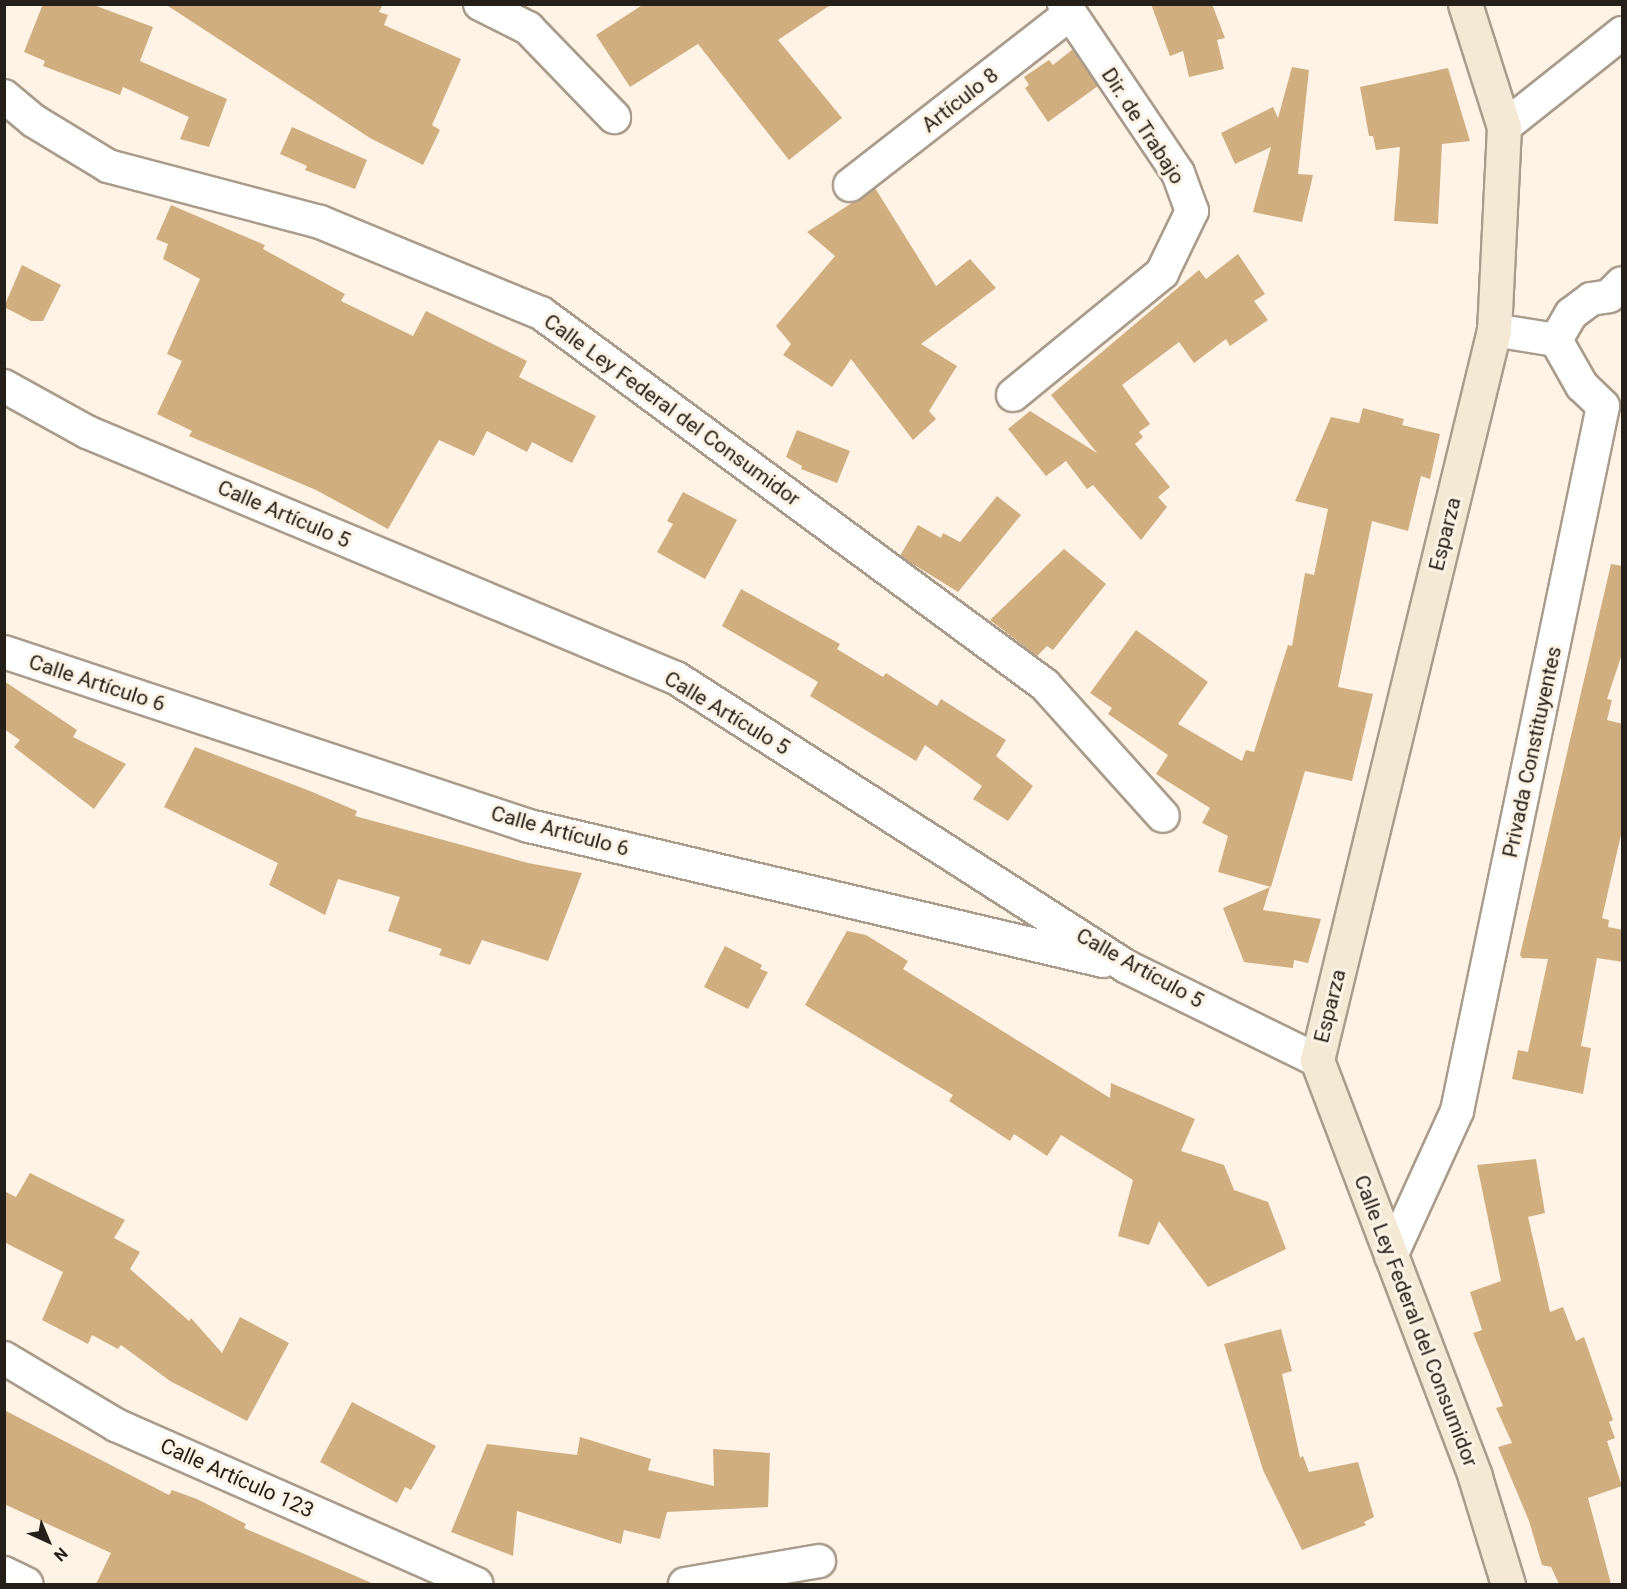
<!DOCTYPE html>
<meta charset="utf-8">
<style>
body{margin:0}
#map{position:relative;width:1627px;height:1589px;overflow:hidden;background:#fef3e5;font-family:Roboto,sans-serif}
div>[style]{position:absolute}
.building>*{inset:0;background:#d1ae7f}
.roads{filter:drop-shadow(2px 0 #a99c8c) drop-shadow(-2px 0 #a99c8c) drop-shadow(0 2px #a99c8c) drop-shadow(0 -2px #a99c8c)}
.street>*{height:32px;margin:-16px;padding:0 16px;transform-origin:16px;border-radius:16px;background:#fff}
.secondary>*{height:33px;margin:-16.5px;padding:0 16.5px;transform-origin:16.5px;border-radius:16.5px;background:#f4e9d5}
span{translate:-50% -50%;white-space:nowrap;text-align:center;line-height:1.15;-webkit-text-stroke:6px #fef3e5;paint-order:stroke}
.street-label{font-size:21px;color:#242019}
.frame{position:absolute;inset:0;border:6px solid #242019;pointer-events:none}
.north{position:absolute;left:18px;top:1511px;width:60px;height:60px;-webkit-text-stroke:4px #fef3e5;paint-order:stroke;rotate:136deg;font-size:16px;font-weight:700;line-height:24px;text-align:center;color:#242019}
.north::after{content:'';display:block;margin:auto;width:21px;height:27px;background:#242019;clip-path:polygon(50% 0,100% 100%,50% 72%,0 100%)}
</style>
<div id="map">
<div class="building">
<div style="clip-path:polygon(43px 4px,91px 4px,153px 27px,140px 61px,227px 99px,209px 147px,180px 139px,189px 117px,123px 87px,120px 95px,43px 66px,45px 61px,24px 52px)"></div>
<div style="clip-path:polygon(165px 4px,383px 4px,379px 12px,388px 15px,384px 25px,461px 59px,432px 125px,440px 130px,423px 165px,370px 138px)"></div>
<div style="clip-path:polygon(644px 4px,832px 4px,778px 40px,842px 118px,789px 160px,698px 44px,630px 87px,596px 35px)"></div>
<div style="clip-path:polygon(1151px 4px,1212px 4px,1225px 38px,1217px 40px,1224px 69px,1189px 77px,1183px 51px,1170px 56px)"></div>
<div style="clip-path:polygon(1073px 49px,1098px 86px,1048px 122px,1025px 88px,1029px 85px,1024px 77px,1049px 60px,1053px 65px)"></div>
<div style="clip-path:polygon(1292px 67px,1309px 70px,1298px 174px,1313px 175px,1302px 222px,1253px 212px,1271px 147px,1235px 164px,1221px 133px,1273px 107px,1278px 118px)"></div>
<div style="clip-path:polygon(1448px 68px,1470px 141px,1442px 144px,1438px 224px,1394px 221px,1400px 147px,1376px 150px,1373px 136px,1369px 136px,1360px 87px)"></div>
<div style="clip-path:polygon(292px 127px,367px 160px,355px 189px,305px 170px,307px 166px,280px 154px)"></div>
<div style="clip-path:polygon(875px 188px,936px 286px,970px 259px,996px 288px,921px 344px,957px 366px,929px 411px,936px 419px,913px 440px,851px 359px,832px 387px,783px 355px,791px 344px,776px 326px,835px 256px,807px 232px)"></div>
<div style="clip-path:polygon(171px 205px,265px 245px,263px 249px,345px 294px,341px 301px,413px 336px,426px 311px,527px 361px,519px 377px,596px 416px,572px 463px,532px 442px,527px 452px,487px 431px,474px 456px,439px 440px,388px 529px,316px 490px,189px 436px,192px 431px,157px 414px,182px 361px,167px 354px,200px 279px,163px 259px,168px 244px,156px 239px)"></div>
<div style="clip-path:polygon(1238px 254px,1265px 294px,1254px 301px,1268px 320px,1230px 346px,1226px 339px,1194px 363px,1179px 342px,1122px 385px,1150px 424px,1139px 432px,1143px 437px,1135px 444px,1170px 487px,1158px 497px,1167px 507px,1141px 540px,1093px 485px,1087px 489px,1066px 461px,1046px 476px,1008px 429px,1030px 411px,1097px 453px,1051px 395px,1199px 270px,1206px 279px)"></div>
<div style="clip-path:polygon(22px 265px,61px 285px,43px 321px,31px 321px,4px 307px)"></div>
<div style="clip-path:polygon(1363px 408px,1404px 419px,1402px 425px,1440px 434px,1430px 479px,1421px 476px,1408px 531px,1372px 521px,1338px 687px,1373px 694px,1352px 781px,1305px 771px,1271px 887px,1218px 872px,1228px 836px,1202px 823px,1210px 808px,1156px 774px,1168px 755px,1108px 714px,1112px 708px,1090px 693px,1136px 630px,1208px 682px,1178px 724px,1242px 761px,1246px 750px,1254px 752px,1288px 645px,1292px 646px,1305px 573px,1314px 575px,1328px 509px,1295px 501px,1331px 417px,1359px 423px)"></div>
<div style="clip-path:polygon(797px 430px,850px 451px,837px 483px,801px 469px,802px 466px,786px 457px)"></div>
<div style="clip-path:polygon(683px 492px,737px 520px,705px 579px,657px 552px,673px 524px,667px 521px)"></div>
<div style="clip-path:polygon(997px 496px,1021px 515px,958px 592px,900px 556px,918px 525px,941px 538px,943px 533px,960px 542px)"></div>
<div style="clip-path:polygon(1064px 549px,1106px 584px,1053px 650px,1047px 646px,1037px 656px,990px 620px)"></div>
<div style="clip-path:polygon(1611px 564px,1623px 566px,1623px 651px,1607px 699px,1612px 700px,1607px 720px,1623px 724px,1623px 826px,1602px 918px,1609px 920px,1608px 927px,1623px 930px,1623px 962px,1597px 958px,1581px 1046px,1591px 1048px,1583px 1094px,1512px 1079px,1518px 1050px,1528px 1052px,1548px 959px,1522px 958px,1520px 955px)"></div>
<div style="clip-path:polygon(741px 589px,840px 644px,837px 649px,883px 677px,886px 673px,937px 706px,941px 699px,1006px 740px,996px 756px,1033px 786px,1008px 821px,973px 799px,982px 786px,925px 745px,916px 761px,810px 696px,818px 682px,722px 626px)"></div>
<div style="clip-path:polygon(4px 681px,77px 730px,73px 737px,126px 764px,94px 809px,14px 747px,20px 740px,4px 729px)"></div>
<div style="clip-path:polygon(195px 747px,310px 791px,357px 811px,355px 816px,528px 863px,582px 873px,548px 961px,482px 940px,470px 965px,439px 955px,442px 949px,388px 931px,400px 897px,338px 879px,325px 915px,269px 885px,278px 863px,164px 807px)"></div>
<div style="clip-path:polygon(1270px 887px,1263px 910px,1321px 919px,1308px 963px,1294px 960px,1293px 968px,1244px 962px,1223px 908px)"></div>
<div style="clip-path:polygon(847px 931px,866px 935px,908px 961px,903px 969px,1110px 1098px,1111px 1083px,1195px 1119px,1181px 1151px,1224px 1165px,1234px 1190px,1268px 1202px,1286px 1249px,1208px 1287px,1159px 1221px,1149px 1245px,1118px 1236px,1133px 1180px,1061px 1135px,1047px 1156px,1014px 1134px,1010px 1141px,949px 1101px,953px 1095px,805px 1005px)"></div>
<div style="clip-path:polygon(725px 946px,762px 965px,760px 969px,768px 972px,748px 1009px,704px 987px)"></div>
<div style="clip-path:polygon(1536px 1159px,1545px 1213px,1528px 1217px,1550px 1312px,1563px 1307px,1576px 1341px,1584px 1337px,1613px 1420px,1609px 1422px,1615px 1438px,1607px 1441px,1622px 1486px,1588px 1498px,1611px 1584px,1559px 1584px,1551px 1567px,1542px 1565px,1529px 1521px,1498px 1447px,1512px 1443px,1496px 1408px,1503px 1406px,1473px 1333px,1482px 1330px,1470px 1292px,1501px 1281px,1477px 1165px)"></div>
<div style="clip-path:polygon(30px 1173px,125px 1220px,114px 1238px,140px 1252px,130px 1269px,189px 1321px,191px 1318px,222px 1353px,240px 1317px,289px 1343px,247px 1421px,170px 1381px,121px 1345px,118px 1349px,92px 1335px,88px 1344px,42px 1320px,63px 1272px,4px 1242px,4px 1191px,16px 1197px)"></div>
<div style="clip-path:polygon(1281px 1329px,1292px 1371px,1282px 1374px,1300px 1458px,1303px 1456px,1309px 1472px,1358px 1462px,1374px 1517px,1364px 1522px,1366px 1525px,1302px 1550px,1263px 1470px,1224px 1344px)"></div>
<div style="clip-path:polygon(352px 1402px,436px 1446px,411px 1490px,405px 1487px,397px 1503px,320px 1462px)"></div>
<div style="clip-path:polygon(4px 1410px,169px 1495px,172px 1490px,197px 1499px,246px 1524px,244px 1528px,374px 1584px,96px 1584px,111px 1553px,4px 1504px)"></div>
<div style="clip-path:polygon(580px 1437px,651px 1459px,648px 1470px,714px 1486px,713px 1449px,770px 1453px,768px 1507px,667px 1512px,660px 1539px,624px 1530px,621px 1544px,517px 1511px,513px 1556px,451px 1532px,487px 1444px,577px 1455px)"></div>
</div>
<div class="roads">
<div class="street">
<div style="left:480px;top:4px;width:54px;rotate:26.6deg"></div>
<div style="left:528px;top:28px;width:124px;rotate:46deg"></div>
<div style="left:4px;top:96px;width:39px;rotate:40deg"></div>
<div style="left:34px;top:121px;width:87px;rotate:31.3deg"></div>
<div style="left:108px;top:166px;width:219px;rotate:14.8deg"></div>
<div style="left:320px;top:222px;width:239px;rotate:22.4deg"></div>
<div style="left:541px;top:313px;width:626px;rotate:36.43deg"></div>
<div style="left:1045px;top:685px;width:176px;rotate:48deg"></div>
<div style="left:1504px;top:127px;width:151px;rotate:-38.5deg"></div>
<div style="left:850px;top:185px;width:279px;rotate:-37.9deg"></div>
<div style="left:1494px;top:330px;width:63px;rotate:9.2deg"></div>
<div style="left:4px;top:386px;width:95px;rotate:29deg"></div>
<div style="left:87px;top:432px;width:638px;rotate:22.67deg"></div>
<div style="left:676px;top:678px;width:536px;rotate:32.65deg"></div>
<div style="left:1127px;top:967px;width:212px;rotate:26.1deg"></div>
<div style="left:1013px;top:395px;width:193px;rotate:-39.3deg"></div>
<div style="left:1162px;top:273px;width:69px;rotate:-64.2deg"></div>
<div style="left:1192px;top:211px;width:40px;rotate:-110.2deg"></div>
<div style="left:1178px;top:173px;width:204px;rotate:-124deg"></div>
<div style="left:4px;top:652px;width:553px;rotate:18.34deg"></div>
<div style="left:529px;top:826px;width:590px;rotate:13.23deg"></div>
<div style="left:1391px;top:1256px;width:159px;rotate:-65.5deg"></div>
<div style="left:1457px;top:1111px;width:720px;rotate:-78.3deg"></div>
<div style="left:1603px;top:406px;width:29px;rotate:-136deg"></div>
<div style="left:1582px;top:386px;width:53px;rotate:-119.5deg"></div>
<div style="left:1556px;top:340px;width:30px;rotate:-60deg"></div>
<div style="left:1571px;top:314px;width:25px;rotate:-37deg"></div>
<div style="left:1591px;top:299px;width:18px;rotate:-9deg"></div>
<div style="left:1609px;top:296px;width:18px;rotate:-45deg"></div>
<div style="left:4px;top:1358px;width:131px;rotate:30.9deg"></div>
<div style="left:116px;top:1425px;width:394px;rotate:23.8deg"></div>
<div style="left:4px;top:1573px;width:25px;rotate:26deg"></div>
<div style="left:685px;top:1584px;width:136px;rotate:-9.7deg"></div>
</div>
<div class="secondary">
<div style="left:1465px;top:4px;width:129px;rotate:72.4deg"></div>
<div style="left:1504px;top:127px;width:203px;rotate:92.8deg"></div>
<div style="left:1494px;top:330px;width:751px;rotate:103.63deg"></div>
<div style="left:1317px;top:1060px;width:446px;rotate:69.2deg"></div>
<div style="left:1475px;top:1477px;width:112px;rotate:72.9deg"></div>
</div>
</div>
<div class="street-label">
<span style="left:960px;top:100px;rotate:-38deg">Artículo 8</span>
<span style="left:1143px;top:126px;rotate:57deg">Dir. de Trabajo</span>
<span style="left:672px;top:410px;rotate:36deg">Calle Ley Federal del Consumidor</span>
<span style="left:284px;top:514px;rotate:23deg">Calle Artículo 5</span>
<span style="left:1445px;top:534px;rotate:-76deg">Esparza</span>
<span style="left:97px;top:683px;rotate:18deg">Calle Artículo 6</span>
<span style="left:727px;top:713px;rotate:31deg">Calle Artículo 5</span>
<span style="left:1532px;top:752px;rotate:-78deg">Privada Constituyentes</span>
<span style="left:560px;top:831px;rotate:15deg">Calle Artículo 6</span>
<span style="left:1140px;top:968px;rotate:29deg">Calle Artículo 5</span>
<span style="left:1330px;top:1006px;rotate:-76deg">Esparza</span>
<span style="left:1416px;top:1321px;rotate:69deg">Calle Ley Federal del Consumidor</span>
<span style="left:237px;top:1478px;rotate:24deg">Calle Artículo 123</span>
</div>
<div class="frame"></div>
<div class="north">N</div>
</div>
